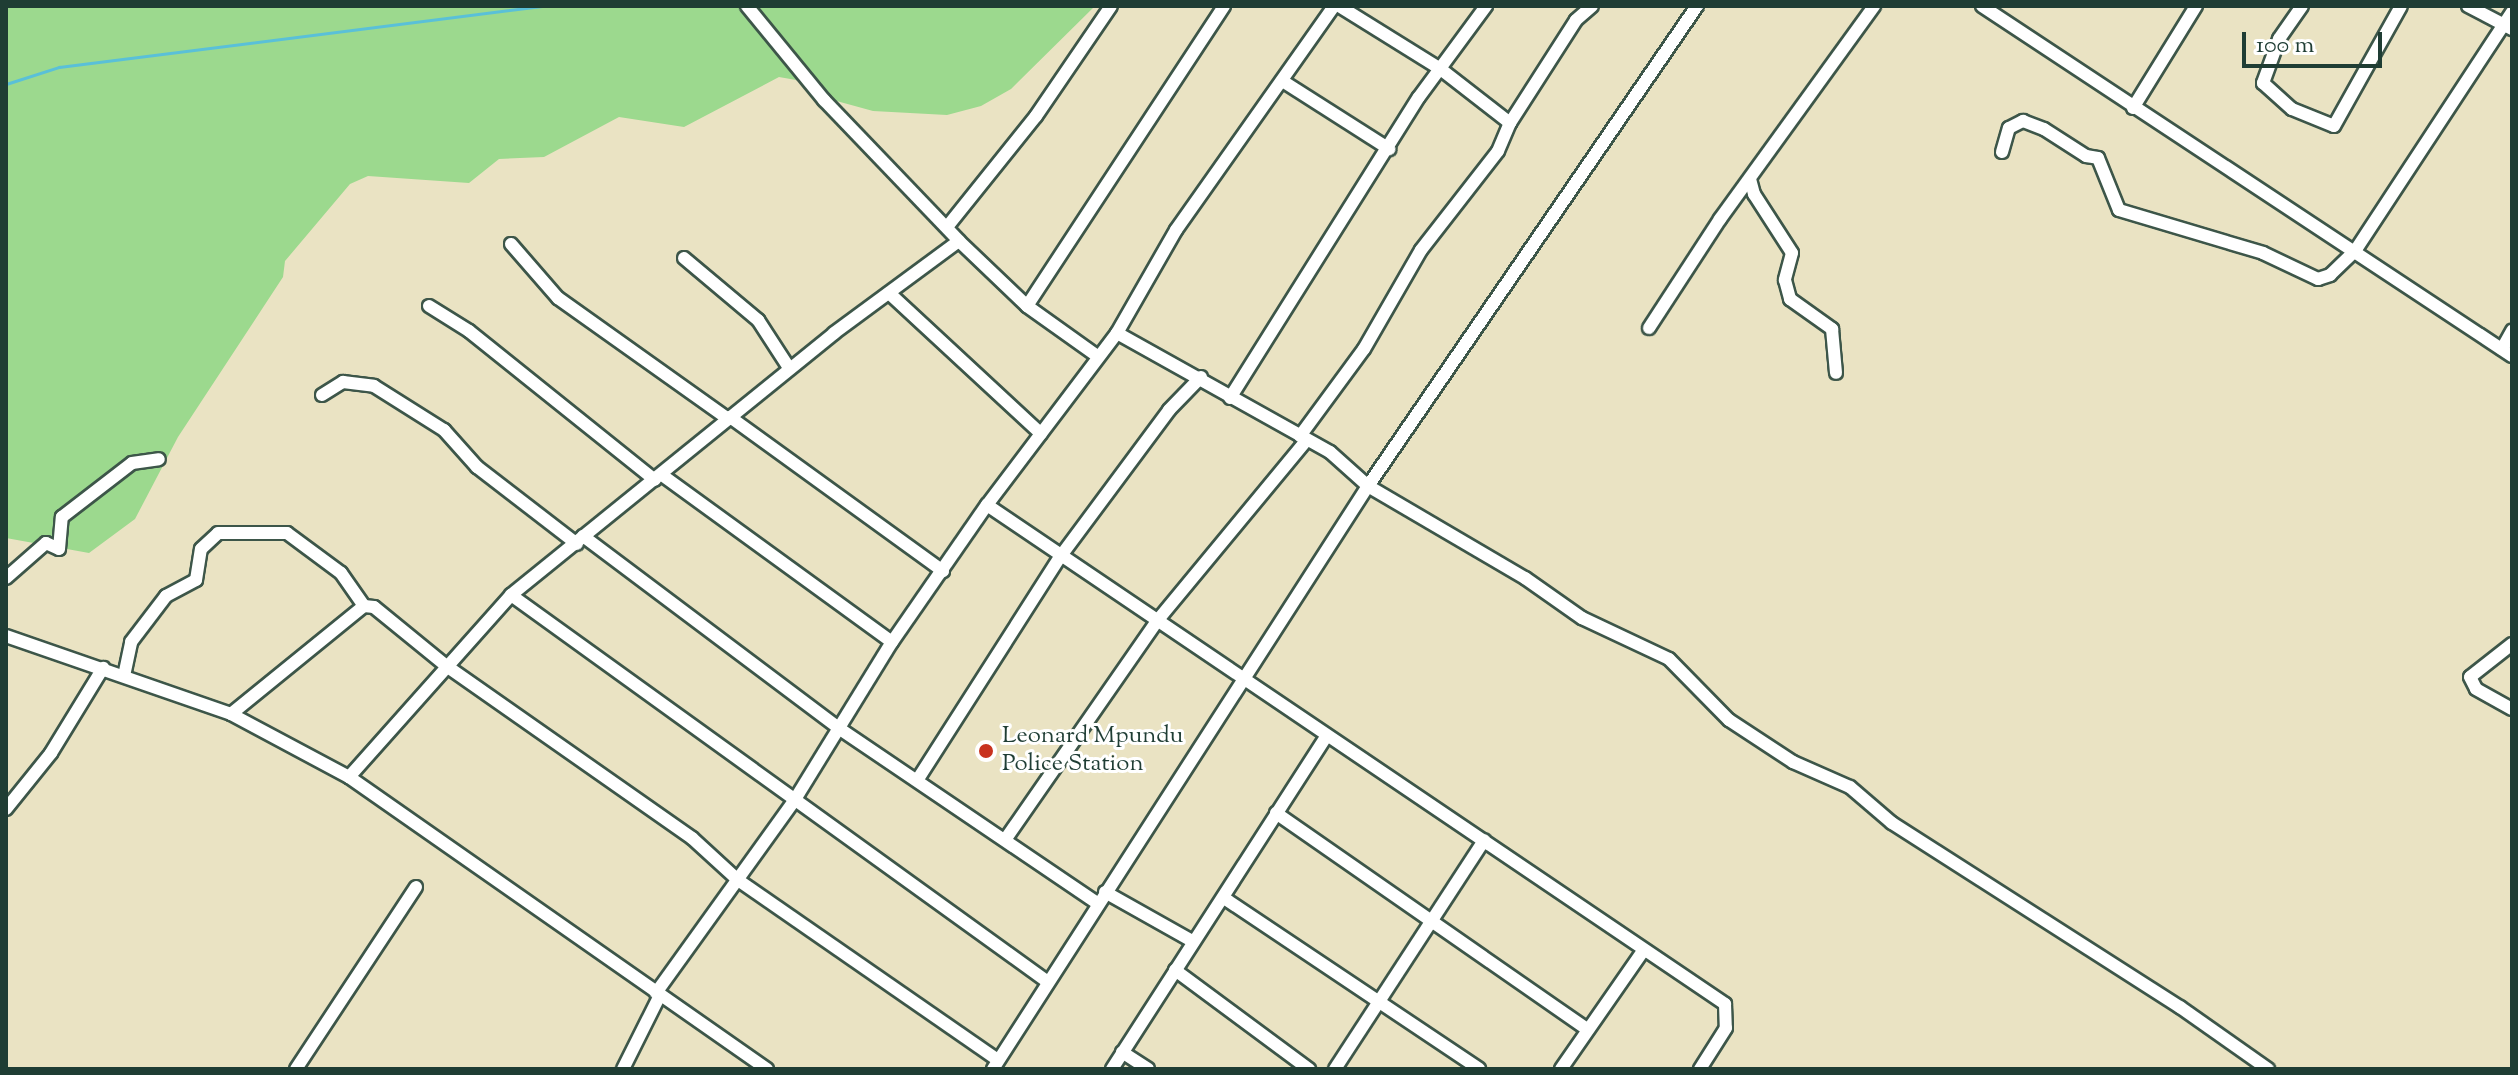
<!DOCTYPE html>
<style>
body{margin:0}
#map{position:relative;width:2518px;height:1075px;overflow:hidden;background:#eae3c3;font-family:"Sorts Mill Goudy",serif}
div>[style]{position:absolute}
.green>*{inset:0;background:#9cd98e}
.stream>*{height:3px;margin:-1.5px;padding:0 1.5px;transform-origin:1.5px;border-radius:1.5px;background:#5ac0d8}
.roads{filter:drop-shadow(2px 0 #3d5649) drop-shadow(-2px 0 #3d5649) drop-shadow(0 2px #3d5649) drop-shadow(0 -2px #3d5649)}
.minor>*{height:12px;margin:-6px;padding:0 6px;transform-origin:6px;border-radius:6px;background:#fff}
.dots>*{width:22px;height:22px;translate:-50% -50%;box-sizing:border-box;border:4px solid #fff;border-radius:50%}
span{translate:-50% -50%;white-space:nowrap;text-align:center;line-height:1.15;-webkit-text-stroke:6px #fff;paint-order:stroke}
.poi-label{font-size:24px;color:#1f3d34}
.left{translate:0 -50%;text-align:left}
.frame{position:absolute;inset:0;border:8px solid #1f3d34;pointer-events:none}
.scale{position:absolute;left:2242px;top:32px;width:140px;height:36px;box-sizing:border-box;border:4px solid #1f3d34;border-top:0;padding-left:10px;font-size:24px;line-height:28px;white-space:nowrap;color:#1f3d34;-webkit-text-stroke:6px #fff;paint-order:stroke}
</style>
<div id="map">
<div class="green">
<div style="clip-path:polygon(6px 6px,1095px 6px,1011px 89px,981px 106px,947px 115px,873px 111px,822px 97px,796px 80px,779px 77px,684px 127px,619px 117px,544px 157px,499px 159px,469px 183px,368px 176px,350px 184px,285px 261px,283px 277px,178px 437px,135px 519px,89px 553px,6px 538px)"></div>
</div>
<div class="stream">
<div style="left:6px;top:84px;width:56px;rotate:-17.8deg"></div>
<div style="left:59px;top:67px;width:489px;rotate:-7.2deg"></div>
</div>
<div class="roads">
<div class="minor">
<div style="left:747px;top:6px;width:122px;rotate:50.7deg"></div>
<div style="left:824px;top:100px;width:195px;rotate:46.2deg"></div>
<div style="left:959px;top:241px;width:94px;rotate:43.7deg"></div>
<div style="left:1027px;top:306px;width:86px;rotate:35.5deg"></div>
<div style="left:1982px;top:6px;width:635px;rotate:33.44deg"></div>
<div style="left:2302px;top:6px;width:40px;rotate:124.9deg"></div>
<div style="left:2279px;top:39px;width:47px;rotate:110deg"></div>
<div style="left:2263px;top:83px;width:39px;rotate:42deg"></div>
<div style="left:2292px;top:109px;width:45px;rotate:22deg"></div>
<div style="left:2334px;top:126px;width:137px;rotate:-60.8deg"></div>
<div style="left:2468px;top:6px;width:50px;rotate:27.6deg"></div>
<div style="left:1284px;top:82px;width:125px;rotate:32.5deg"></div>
<div style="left:2133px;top:108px;width:120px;rotate:-58.3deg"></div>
<div style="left:1510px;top:123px;width:122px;rotate:-57.3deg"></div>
<div style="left:1576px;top:20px;width:21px;rotate:-41deg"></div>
<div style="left:2002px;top:152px;width:25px;rotate:-74deg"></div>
<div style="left:2009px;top:128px;width:16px;rotate:-27deg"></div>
<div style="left:2023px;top:121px;width:22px;rotate:21deg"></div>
<div style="left:2044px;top:129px;width:50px;rotate:32.7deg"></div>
<div style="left:2086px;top:156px;width:12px;rotate:9deg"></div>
<div style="left:2098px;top:158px;width:56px;rotate:68deg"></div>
<div style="left:2119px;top:210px;width:150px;rotate:16.6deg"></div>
<div style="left:2263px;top:253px;width:61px;rotate:25.3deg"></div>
<div style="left:2318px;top:279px;width:13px;rotate:-18deg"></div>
<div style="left:2330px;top:275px;width:35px;rotate:-44deg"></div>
<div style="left:2355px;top:251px;width:286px;rotate:-56.7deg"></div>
<div style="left:1750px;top:179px;width:16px;rotate:75deg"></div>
<div style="left:1754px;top:194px;width:70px;rotate:57.2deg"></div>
<div style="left:1792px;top:253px;width:28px;rotate:105deg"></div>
<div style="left:1785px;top:280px;width:20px;rotate:75deg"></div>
<div style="left:1790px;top:299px;width:52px;rotate:35.5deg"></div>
<div style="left:1832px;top:329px;width:44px;rotate:84.8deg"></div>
<div style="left:947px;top:227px;width:142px;rotate:-51.3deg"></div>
<div style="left:1036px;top:116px;width:133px;rotate:-55.7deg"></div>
<div style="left:511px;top:244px;width:72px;rotate:49deg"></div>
<div style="left:558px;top:298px;width:209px;rotate:35.4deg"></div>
<div style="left:684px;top:258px;width:97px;rotate:40deg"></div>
<div style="left:758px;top:320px;width:57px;rotate:57.1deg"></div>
<div style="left:889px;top:293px;width:207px;rotate:42.8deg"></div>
<div style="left:429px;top:306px;width:47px;rotate:32deg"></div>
<div style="left:469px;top:331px;width:238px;rotate:38.7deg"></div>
<div style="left:1027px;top:306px;width:359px;rotate:-56.7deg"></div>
<div style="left:1649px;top:328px;width:130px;rotate:-56.9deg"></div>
<div style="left:1720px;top:219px;width:263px;rotate:-54.1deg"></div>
<div style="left:1117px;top:333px;width:119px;rotate:-60.2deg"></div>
<div style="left:1176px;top:230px;width:274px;rotate:-54.8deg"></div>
<div style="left:2502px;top:349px;width:21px;rotate:-61deg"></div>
<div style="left:322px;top:395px;width:25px;rotate:-32deg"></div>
<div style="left:343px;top:382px;width:31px;rotate:7deg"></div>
<div style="left:374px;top:386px;width:83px;rotate:32.2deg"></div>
<div style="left:444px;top:430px;width:50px;rotate:48.3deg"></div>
<div style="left:477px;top:467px;width:126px;rotate:37.6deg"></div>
<div style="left:1230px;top:398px;width:355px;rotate:-57.9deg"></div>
<div style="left:1419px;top:97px;width:113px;rotate:-53.6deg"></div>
<div style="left:730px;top:417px;width:263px;rotate:35.9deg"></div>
<div style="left:1300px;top:436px;width:108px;rotate:-53.7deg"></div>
<div style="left:1364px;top:349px;width:114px;rotate:-60.1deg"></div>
<div style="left:1421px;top:250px;width:125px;rotate:-52.1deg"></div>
<div style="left:1498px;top:151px;width:30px;rotate:-67deg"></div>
<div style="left:1510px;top:123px;width:86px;rotate:-142.1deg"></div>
<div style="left:1442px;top:70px;width:121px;rotate:-148.1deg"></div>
<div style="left:662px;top:475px;width:284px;rotate:36deg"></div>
<div style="left:987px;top:505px;width:891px;rotate:34.06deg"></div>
<div style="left:1725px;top:1004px;width:24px;rotate:88deg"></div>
<div style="left:1726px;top:1028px;width:49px;rotate:122.4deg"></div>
<div style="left:583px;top:536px;width:321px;rotate:36.9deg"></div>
<div style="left:840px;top:729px;width:310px;rotate:34.1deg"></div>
<div style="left:6px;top:578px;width:53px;rotate:-41.2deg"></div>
<div style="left:46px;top:543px;width:14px;rotate:25deg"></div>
<div style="left:59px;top:549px;width:32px;rotate:-85deg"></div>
<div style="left:62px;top:517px;width:88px;rotate:-37.6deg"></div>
<div style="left:132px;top:463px;width:27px;rotate:-8deg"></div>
<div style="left:511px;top:595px;width:662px;rotate:35.78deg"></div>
<div style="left:6px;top:636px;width:238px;rotate:19.1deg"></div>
<div style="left:231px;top:714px;width:134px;rotate:28.1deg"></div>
<div style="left:349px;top:777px;width:510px;rotate:34.94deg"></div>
<div style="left:2512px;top:644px;width:53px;rotate:141.8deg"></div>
<div style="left:2470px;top:677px;width:13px;rotate:63deg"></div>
<div style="left:2476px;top:689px;width:41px;rotate:29.1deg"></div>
<div style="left:124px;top:676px;width:35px;rotate:-78deg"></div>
<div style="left:131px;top:642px;width:58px;rotate:-52.7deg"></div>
<div style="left:166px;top:596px;width:34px;rotate:-28deg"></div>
<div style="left:196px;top:580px;width:31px;rotate:-81deg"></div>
<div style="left:201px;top:549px;width:23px;rotate:-43deg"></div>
<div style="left:218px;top:533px;width:69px"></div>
<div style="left:287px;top:533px;width:67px;rotate:36.5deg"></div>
<div style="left:341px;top:573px;width:40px;rotate:55.1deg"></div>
<div style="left:231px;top:714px;width:171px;rotate:-39.1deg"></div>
<div style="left:364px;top:606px;width:10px;rotate:6deg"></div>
<div style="left:374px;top:607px;width:92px;rotate:39.2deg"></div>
<div style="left:445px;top:665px;width:302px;rotate:35deg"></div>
<div style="left:692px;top:838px;width:62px;rotate:42.4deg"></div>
<div style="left:738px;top:880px;width:316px;rotate:34.7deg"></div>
<div style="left:349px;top:777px;width:244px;rotate:-48.3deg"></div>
<div style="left:511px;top:595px;width:416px;rotate:-39deg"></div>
<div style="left:834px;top:333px;width:155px;rotate:-36.4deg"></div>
<div style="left:918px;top:779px;width:264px;rotate:-57.4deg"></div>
<div style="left:1060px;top:557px;width:183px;rotate:-53.4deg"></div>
<div style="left:1169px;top:410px;width:46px;rotate:-45.9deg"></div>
<div style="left:6px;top:809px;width:72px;rotate:-51.2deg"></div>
<div style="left:51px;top:753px;width:100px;rotate:-58.5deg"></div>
<div style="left:1276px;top:813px;width:379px;rotate:34.8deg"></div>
<div style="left:1007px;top:837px;width:263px;rotate:-55.2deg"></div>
<div style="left:1157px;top:621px;width:235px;rotate:-50.4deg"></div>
<div style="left:1105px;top:892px;width:100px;rotate:29.4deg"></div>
<div style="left:1224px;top:898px;width:307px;rotate:33.8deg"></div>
<div style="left:1175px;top:970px;width:167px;rotate:36.5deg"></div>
<div style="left:656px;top:993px;width:236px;rotate:-54.3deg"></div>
<div style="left:794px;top:801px;width:187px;rotate:-58.4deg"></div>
<div style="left:892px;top:642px;width:167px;rotate:-55.3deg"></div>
<div style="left:987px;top:505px;width:216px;rotate:-52.9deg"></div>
<div style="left:1117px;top:333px;width:244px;rotate:29.2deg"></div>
<div style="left:1330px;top:452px;width:51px;rotate:41.8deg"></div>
<div style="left:1368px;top:486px;width:182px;rotate:30.4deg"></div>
<div style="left:1525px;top:578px;width:70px;rotate:35.1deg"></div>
<div style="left:1582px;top:618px;width:96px;rotate:25.2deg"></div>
<div style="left:1669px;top:659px;width:86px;rotate:45.5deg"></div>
<div style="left:1729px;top:720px;width:77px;rotate:33.3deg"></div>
<div style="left:1793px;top:762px;width:62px;rotate:23.7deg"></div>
<div style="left:1850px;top:787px;width:55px;rotate:40.6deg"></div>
<div style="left:1892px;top:823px;width:342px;rotate:32.6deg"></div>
<div style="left:2180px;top:1007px;width:108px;rotate:35.2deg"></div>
<div style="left:1122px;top:1052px;width:31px;rotate:33deg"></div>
<div style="left:296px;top:1069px;width:218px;rotate:-56.6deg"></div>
<div style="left:623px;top:1069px;width:83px;rotate:-63.4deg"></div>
<div style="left:993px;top:1069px;width:697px;rotate:-57.25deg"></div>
<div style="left:1370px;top:483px;width:578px;rotate:-55.57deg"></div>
<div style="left:1112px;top:1069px;width:394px;rotate:-57.2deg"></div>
<div style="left:1335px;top:1069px;width:273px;rotate:-56.9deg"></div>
<div style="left:1561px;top:1069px;width:144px;rotate:-55.2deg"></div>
</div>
</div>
<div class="dots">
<div style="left:986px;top:751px;background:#c8321e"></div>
</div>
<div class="poi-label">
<span class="left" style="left:1002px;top:751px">Leonard Mpundu<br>Police Station</span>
</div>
<div class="frame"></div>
<div class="scale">100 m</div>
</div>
